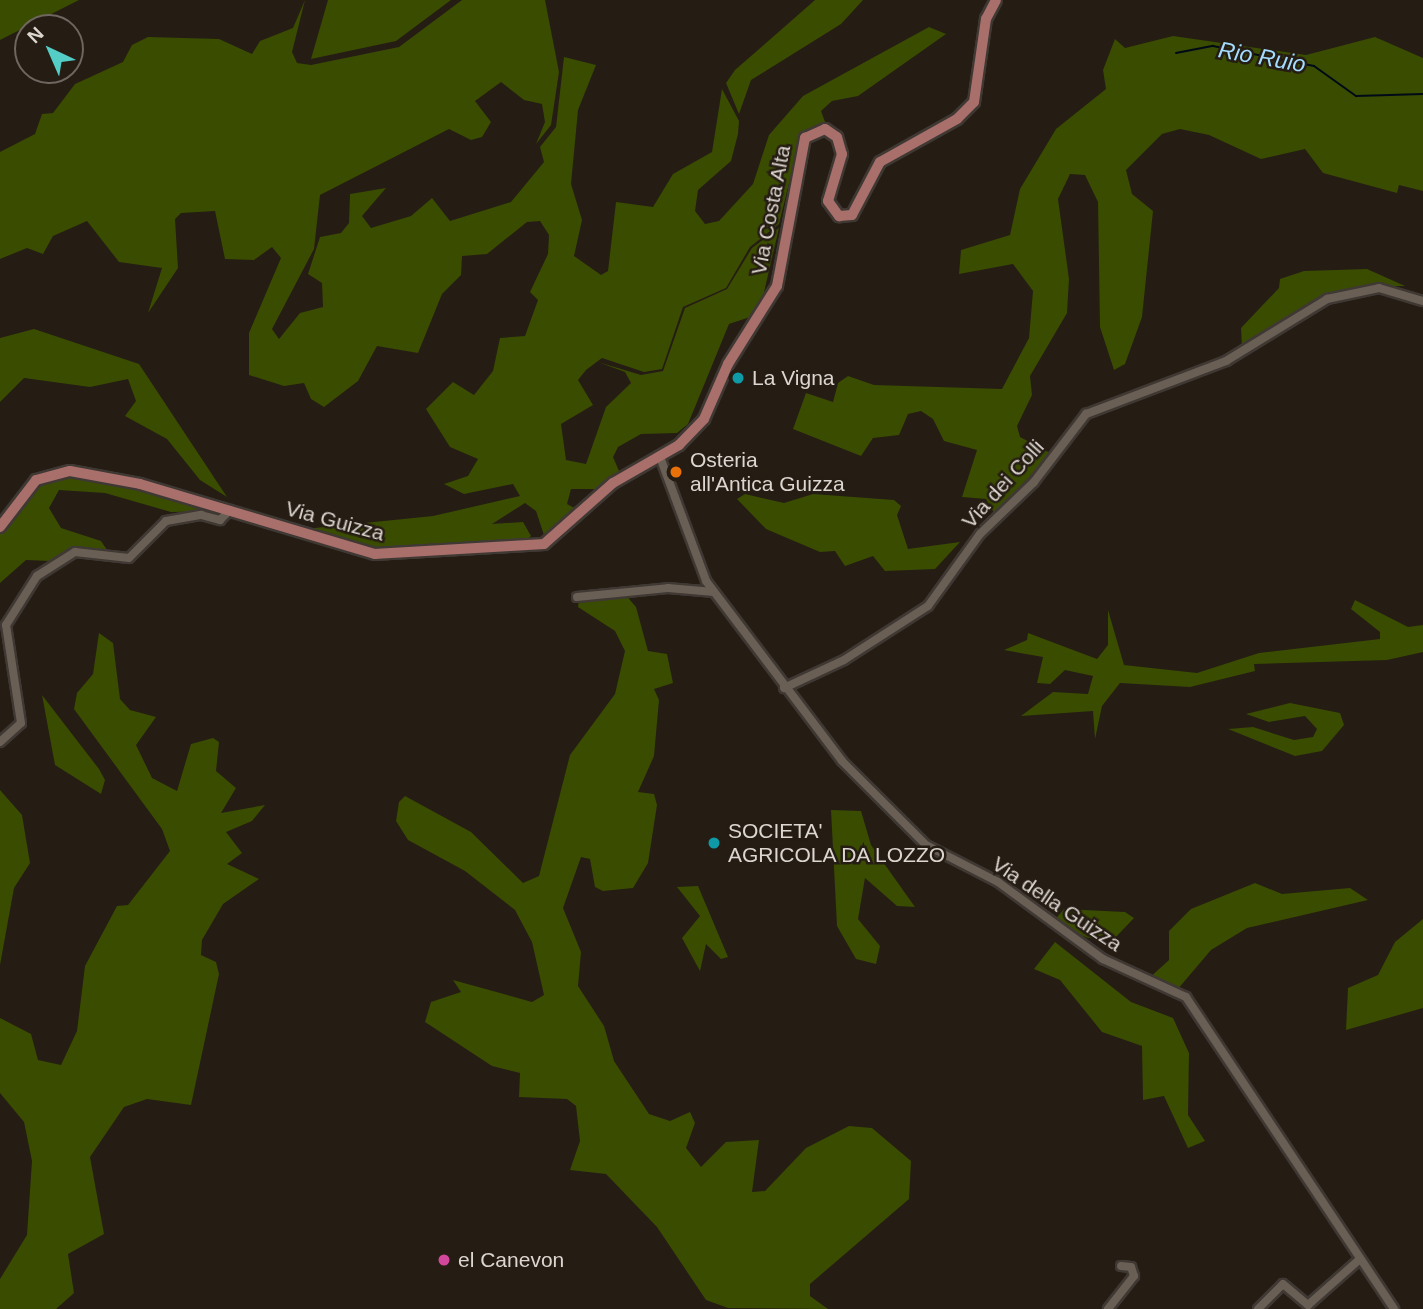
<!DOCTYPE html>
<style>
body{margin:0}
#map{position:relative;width:1423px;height:1309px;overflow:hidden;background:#251c14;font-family:Helvetica,sans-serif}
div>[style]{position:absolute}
.forest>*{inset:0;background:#394c00}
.stream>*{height:2px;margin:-1px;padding:0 1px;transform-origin:1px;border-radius:1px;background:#000a16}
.roads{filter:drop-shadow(2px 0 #3f3833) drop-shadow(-2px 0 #3f3833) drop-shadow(0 2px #3f3833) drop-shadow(0 -2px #3f3833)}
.minor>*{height:8px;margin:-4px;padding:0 4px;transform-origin:4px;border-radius:4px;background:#6a5f55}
.major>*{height:10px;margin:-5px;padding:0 5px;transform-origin:5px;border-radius:5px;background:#a86f6b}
.dots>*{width:19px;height:19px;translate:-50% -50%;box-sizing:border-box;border:4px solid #251c14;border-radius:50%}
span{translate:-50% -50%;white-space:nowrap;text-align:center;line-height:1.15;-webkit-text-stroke:5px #251c14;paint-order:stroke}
.street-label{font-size:21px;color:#dcd6d0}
.poi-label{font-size:21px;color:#dcd6d0}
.left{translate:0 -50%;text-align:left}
.water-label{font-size:23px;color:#a3dcfe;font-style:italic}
.north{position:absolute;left:14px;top:14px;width:70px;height:70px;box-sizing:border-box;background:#251c14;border:2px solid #6e665f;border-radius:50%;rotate:316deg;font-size:19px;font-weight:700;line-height:28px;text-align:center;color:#dcd6d0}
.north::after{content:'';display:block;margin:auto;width:24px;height:32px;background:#54cdc7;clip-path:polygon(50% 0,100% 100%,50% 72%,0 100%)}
</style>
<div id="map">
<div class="forest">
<div style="clip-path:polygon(0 0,79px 0,0 40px)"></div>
<div style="clip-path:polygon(305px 0,292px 52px,297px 63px,311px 65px,399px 47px,462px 0,545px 0,559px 72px,551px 125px,536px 144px,545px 122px,542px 104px,524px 100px,501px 82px,475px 101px,491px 122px,482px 137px,471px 140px,449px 129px,320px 195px,314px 249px,272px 329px,279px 339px,300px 313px,323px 307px,322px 283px,308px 274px,320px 237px,341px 233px,349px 223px,350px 194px,386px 188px,362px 216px,371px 228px,411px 216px,432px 198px,450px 221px,511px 202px,544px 162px,540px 147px,556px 127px,564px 57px,596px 65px,578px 110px,571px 184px,582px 220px,574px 256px,601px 275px,608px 271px,616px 202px,653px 207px,673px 174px,712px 152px,722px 89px,739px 121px,738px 134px,731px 161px,698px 190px,695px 211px,705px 224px,719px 221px,753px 184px,769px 135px,803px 96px,929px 27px,946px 34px,858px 96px,832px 101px,821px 111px,827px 127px,801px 134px,779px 224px,750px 247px,726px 288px,683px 307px,662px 369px,644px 372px,602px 358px,586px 370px,578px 380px,593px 405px,561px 424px,566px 460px,586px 464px,606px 407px,631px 383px,625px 372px,598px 362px,641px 375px,663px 371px,685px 308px,727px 289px,752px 248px,779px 228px,761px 305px,756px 315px,729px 324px,688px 424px,677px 433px,641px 434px,618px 447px,613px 457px,619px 471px,598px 489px,571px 489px,567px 504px,578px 510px,545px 538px,536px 511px,525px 503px,492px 524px,523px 522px,531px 536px,525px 542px,379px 550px,305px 529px,433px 516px,520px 496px,513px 484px,464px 494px,444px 484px,468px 476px,478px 459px,450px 447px,426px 409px,453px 382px,474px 395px,493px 371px,500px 338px,525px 336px,538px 300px,530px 292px,548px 254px,549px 235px,540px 221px,527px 222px,487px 254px,462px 256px,461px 275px,442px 294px,418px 353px,377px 346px,358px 381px,324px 407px,311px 399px,304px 383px,284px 386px,249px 375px,249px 333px,281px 258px,272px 247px,254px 260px,225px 259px,215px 211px,181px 213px,175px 219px,178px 268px,148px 313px,162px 268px,119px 262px,87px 221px,53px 236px,43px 254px,27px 248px,0 259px,0 152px,35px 134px,42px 114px,53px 113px,75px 84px,123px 62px,132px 45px,148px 37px,219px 39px,252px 54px,260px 41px,293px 28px)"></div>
<div style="clip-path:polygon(328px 0,451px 0,396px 41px,311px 59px)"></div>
<div style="clip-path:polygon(815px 0,863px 0,841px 24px,751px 80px,739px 114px,726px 83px,735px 70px)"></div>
<div style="clip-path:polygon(1173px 36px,1306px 55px,1375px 37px,1423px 58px,1423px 191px,1399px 185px,1397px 193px,1323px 173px,1305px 149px,1261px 159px,1209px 135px,1180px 129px,1162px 134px,1126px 170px,1132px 194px,1153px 211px,1142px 317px,1125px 364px,1114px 370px,1100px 327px,1098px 202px,1085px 175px,1070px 174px,1058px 199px,1069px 279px,1067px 313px,1030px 376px,1032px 395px,1017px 426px,1020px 437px,1052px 454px,994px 513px,986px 499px,962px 497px,977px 450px,944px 441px,933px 419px,921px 411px,908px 414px,899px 435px,873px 438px,861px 456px,793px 429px,806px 393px,833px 402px,838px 383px,848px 376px,874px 385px,1002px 389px,1029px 338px,1033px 291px,1013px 264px,959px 274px,961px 250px,1010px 235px,1020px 189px,1056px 129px,1106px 89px,1103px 70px,1115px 39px,1125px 48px)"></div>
<div style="clip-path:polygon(1367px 269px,1405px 286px,1366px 286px,1310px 302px,1242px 349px,1241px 328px,1279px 288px,1280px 279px,1304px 271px)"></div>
<div style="clip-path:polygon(34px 329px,139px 364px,227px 497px,200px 480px,167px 439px,125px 416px,136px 401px,128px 379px,90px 387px,24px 378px,0 402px,0 338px)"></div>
<div style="clip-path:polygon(66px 475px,116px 482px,217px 511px,171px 512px,105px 493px,59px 490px,49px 508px,61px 528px,101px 541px,107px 550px,80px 547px,50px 561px,26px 560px,0 583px,0 525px,26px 488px)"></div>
<div style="clip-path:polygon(745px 494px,784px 503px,813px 494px,894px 500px,901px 506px,897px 515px,908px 549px,960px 542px,935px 569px,885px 571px,873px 556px,845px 566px,835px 551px,820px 552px,766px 529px,737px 499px)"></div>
<div style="clip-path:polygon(624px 593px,636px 607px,648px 651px,667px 654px,673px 683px,654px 689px,659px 700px,654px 756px,638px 792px,654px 794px,657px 805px,648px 863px,633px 888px,603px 891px,595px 887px,590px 859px,581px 857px,563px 908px,581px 952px,578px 986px,604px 1026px,614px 1061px,649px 1114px,670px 1121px,690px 1112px,695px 1123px,686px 1148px,701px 1167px,726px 1142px,759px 1140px,752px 1192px,765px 1191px,806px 1148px,849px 1126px,872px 1128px,911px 1161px,909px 1199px,810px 1284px,810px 1296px,828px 1309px,728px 1308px,706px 1300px,657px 1227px,606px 1174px,570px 1170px,580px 1141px,576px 1106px,567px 1099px,519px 1097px,520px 1073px,492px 1066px,425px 1022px,431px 1002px,461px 992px,453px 980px,532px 1002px,544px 995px,532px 942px,515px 910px,465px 871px,408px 840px,396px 821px,399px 802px,405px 796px,471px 832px,523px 883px,539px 876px,570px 755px,615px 694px,625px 651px,615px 631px,578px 607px,579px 600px)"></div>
<div style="clip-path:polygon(1355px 600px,1408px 627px,1423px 625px,1423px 652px,1387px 660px,1254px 664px,1255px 671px,1190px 687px,1120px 683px,1102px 706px,1095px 739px,1093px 711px,1021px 716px,1053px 692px,1088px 694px,1093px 676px,1065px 670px,1050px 684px,1037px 683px,1043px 657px,1004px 650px,1027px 640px,1028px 633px,1097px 659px,1108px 645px,1108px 610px,1124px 665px,1197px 673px,1259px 653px,1380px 639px,1380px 632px,1351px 609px)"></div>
<div style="clip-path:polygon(99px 633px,113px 643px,120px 699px,130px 710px,156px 717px,136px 745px,152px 778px,177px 791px,191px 744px,213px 738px,219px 742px,216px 771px,236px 788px,221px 813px,265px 805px,252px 821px,226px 832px,242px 853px,227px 864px,259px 879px,223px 904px,202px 940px,201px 955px,216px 962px,219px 974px,191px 1105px,147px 1099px,124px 1107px,90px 1157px,104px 1234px,68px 1254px,74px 1293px,56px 1309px,0 1309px,0 1279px,27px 1235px,32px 1161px,24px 1122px,0 1093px,0 1018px,31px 1034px,38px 1060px,61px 1065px,77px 1031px,85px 966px,117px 906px,128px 905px,170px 851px,162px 829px,74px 709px,77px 693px,93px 674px)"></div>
<div style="clip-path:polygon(42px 695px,99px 769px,105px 780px,101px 794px,55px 765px)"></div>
<div style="clip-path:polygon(1290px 703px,1340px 713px,1344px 725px,1322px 751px,1295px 756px,1228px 729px,1253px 727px,1294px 740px,1313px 737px,1317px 729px,1305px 716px,1269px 722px,1246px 714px)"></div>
<div style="clip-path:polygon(0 790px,22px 815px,30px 863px,14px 888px,0 965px)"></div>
<div style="clip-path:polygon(831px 810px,861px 811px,871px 845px,915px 907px,897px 906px,865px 878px,858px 919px,880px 946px,876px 964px,856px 959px,837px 926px)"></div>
<div style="clip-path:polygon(1255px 883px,1282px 894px,1350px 888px,1368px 900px,1247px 928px,1211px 950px,1177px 990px,1146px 981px,1169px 960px,1169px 931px,1191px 909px)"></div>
<div style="clip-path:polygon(698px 886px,728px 957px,721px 959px,706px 944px,700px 971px,682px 938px,700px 916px,677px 887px)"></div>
<div style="clip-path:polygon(1064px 909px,1125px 912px,1134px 918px,1114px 939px,1088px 938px,1053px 922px)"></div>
<div style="clip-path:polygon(1423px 919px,1423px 1008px,1346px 1030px,1348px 988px,1378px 975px,1395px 942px)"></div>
<div style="clip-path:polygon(1055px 942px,1131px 1002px,1173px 1018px,1189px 1053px,1188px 1115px,1205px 1141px,1188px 1148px,1164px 1096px,1143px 1100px,1142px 1046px,1102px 1032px,1060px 980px,1034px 969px)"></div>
</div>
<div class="stream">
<div style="left:1176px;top:53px;width:38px;rotate:-11deg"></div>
<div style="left:1213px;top:46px;width:103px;rotate:11.2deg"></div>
<div style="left:1314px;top:66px;width:52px;rotate:35.5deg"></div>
<div style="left:1356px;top:96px;width:67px;rotate:-1.7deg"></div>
</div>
<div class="roads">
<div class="minor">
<div style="left:660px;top:457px;width:132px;rotate:69.6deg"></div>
<div style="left:706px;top:581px;width:226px;rotate:52.9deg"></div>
<div style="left:842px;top:761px;width:119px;rotate:45deg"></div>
<div style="left:926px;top:845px;width:81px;rotate:27.2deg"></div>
<div style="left:998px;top:882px;width:130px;rotate:36.3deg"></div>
<div style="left:1103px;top:959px;width:91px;rotate:24.6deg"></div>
<div style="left:1186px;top:997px;width:375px;rotate:56.3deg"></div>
<div style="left:577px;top:597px;width:91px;rotate:-5.6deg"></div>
<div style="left:668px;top:588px;width:46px;rotate:5deg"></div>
<div style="left:784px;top:688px;width:66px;rotate:-25deg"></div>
<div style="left:844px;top:660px;width:100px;rotate:-32.7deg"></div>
<div style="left:928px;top:606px;width:89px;rotate:-54.2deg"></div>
<div style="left:980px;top:534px;width:75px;rotate:-43.9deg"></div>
<div style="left:1034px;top:482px;width:86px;rotate:-52.6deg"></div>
<div style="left:1086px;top:414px;width:150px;rotate:-20.7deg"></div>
<div style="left:1226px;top:361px;width:119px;rotate:-31.5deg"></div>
<div style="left:1327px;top:299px;width:53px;rotate:-11.9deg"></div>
<div style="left:1379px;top:288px;width:46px;rotate:16.5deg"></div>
<div style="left:0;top:742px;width:28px;rotate:-42deg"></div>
<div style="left:21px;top:723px;width:99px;rotate:-98.7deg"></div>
<div style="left:6px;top:625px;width:58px;rotate:-57.7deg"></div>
<div style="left:37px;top:576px;width:45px;rotate:-32.3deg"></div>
<div style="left:75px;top:552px;width:54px;rotate:6.3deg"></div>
<div style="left:129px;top:558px;width:52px;rotate:-45deg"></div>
<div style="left:166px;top:521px;width:36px;rotate:-10deg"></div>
<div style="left:201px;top:515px;width:20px;rotate:15deg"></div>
<div style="left:220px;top:520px;width:14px;rotate:-45deg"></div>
<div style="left:1108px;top:1309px;width:42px;rotate:-51.8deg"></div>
<div style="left:1134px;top:1276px;width:9px;rotate:-108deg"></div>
<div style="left:1131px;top:1267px;width:10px;rotate:-174deg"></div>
<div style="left:1258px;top:1309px;width:35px;rotate:-45deg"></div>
<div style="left:1283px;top:1284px;width:33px;rotate:40deg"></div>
<div style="left:1308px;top:1305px;width:69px;rotate:-41.5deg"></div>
</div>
<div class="major">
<div style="left:0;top:527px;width:59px;rotate:-52.5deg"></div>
<div style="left:36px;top:480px;width:35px;rotate:-15deg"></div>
<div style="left:70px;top:471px;width:71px;rotate:10.5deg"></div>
<div style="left:140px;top:484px;width:245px;rotate:16.6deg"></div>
<div style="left:375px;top:554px;width:169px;rotate:-3.4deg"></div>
<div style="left:544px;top:544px;width:92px;rotate:-41.5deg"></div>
<div style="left:613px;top:483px;width:76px;rotate:-29.9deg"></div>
<div style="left:679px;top:445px;width:36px;rotate:-46deg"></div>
<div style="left:704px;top:419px;width:60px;rotate:-66.4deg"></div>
<div style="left:728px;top:364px;width:92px;rotate:-57.9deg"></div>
<div style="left:777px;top:286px;width:151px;rotate:-79.3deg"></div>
<div style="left:805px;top:138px;width:22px;rotate:-24deg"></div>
<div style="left:825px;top:129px;width:14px;rotate:34deg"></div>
<div style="left:837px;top:137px;width:18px;rotate:74deg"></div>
<div style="left:842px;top:154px;width:49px;rotate:106.6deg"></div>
<div style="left:828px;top:201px;width:19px;rotate:54deg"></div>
<div style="left:839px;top:216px;width:13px;rotate:-4deg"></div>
<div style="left:852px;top:215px;width:60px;rotate:-62.2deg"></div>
<div style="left:880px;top:162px;width:88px;rotate:-29.2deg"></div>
<div style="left:957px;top:119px;width:24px;rotate:-45deg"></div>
<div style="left:974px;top:102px;width:84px;rotate:-81.8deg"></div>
<div style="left:986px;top:19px;width:21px;rotate:-62deg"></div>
</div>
</div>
<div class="dots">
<div style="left:738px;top:378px;background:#0f9aa8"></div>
<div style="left:676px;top:472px;background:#e8710a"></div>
<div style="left:714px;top:843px;background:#0f9aa8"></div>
<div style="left:444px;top:1260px;background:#d1479c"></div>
</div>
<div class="street-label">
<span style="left:771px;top:210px;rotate:-79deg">Via Costa Alta</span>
<span style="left:1003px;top:484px;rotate:-48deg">Via dei Colli</span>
<span style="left:335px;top:521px;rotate:15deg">Via Guizza</span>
<span style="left:1057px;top:904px;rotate:34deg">Via della Guizza</span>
</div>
<div class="poi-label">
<span class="left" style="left:752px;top:378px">La Vigna</span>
<span class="left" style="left:690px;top:472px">Osteria<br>all'Antica Guizza</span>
<span class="left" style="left:728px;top:843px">SOCIETA'<br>AGRICOLA DA LOZZO</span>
<span class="left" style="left:458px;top:1260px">el Canevon</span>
</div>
<div class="water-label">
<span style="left:1262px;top:57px;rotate:10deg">Rio Ruio</span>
</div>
<div class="north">N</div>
</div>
